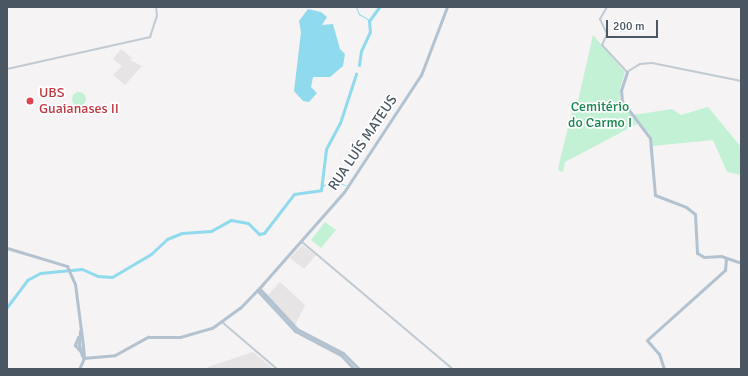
<!DOCTYPE html>
<meta charset="utf-8">
<style>
body{margin:0}
#map{position:relative;width:748px;height:376px;overflow:hidden;background:#f5f3f3;font-family:Signika,sans-serif}
div>[style]{position:absolute}
.education>*{inset:0;background:#e6e4e5}
.green>*{inset:0;background:#c3f1d5}
.round{border-radius:50%}
.water>*{inset:0;background:#90daee}
.stream>*{height:1px;margin:-0.5px;padding:0 0.5px;transform-origin:0.5px;border-radius:0.5px;background:#90daee}
.river>*{height:3px;margin:-1.5px;padding:0 1.5px;transform-origin:1.5px;border-radius:1.5px;background:#90daee}
.minor>*{height:2px;margin:-1px;padding:0 1px;transform-origin:1px;border-radius:1px;background:#c1cad2}
.major>*{height:3px;margin:-1.5px;padding:0 1.5px;transform-origin:1.5px;border-radius:1.5px;background:#b3c2d1}
.dots>*{width:11px;height:11px;translate:-50% -50%;box-sizing:border-box;border:2px solid #fff;border-radius:50%}
span{translate:-50% -50%;white-space:nowrap;text-align:center;line-height:1.15;-webkit-text-stroke:3.5px #fff;paint-order:stroke}
.health-label{font-size:14px;color:#be3a42}
.left{translate:0 -50%;text-align:left}
.park-label{font-size:14px;color:#17864f}
.street-label{font-size:14px;color:#4a5661}
.frame{position:absolute;inset:0;border:8px solid #4a5661;pointer-events:none}
.scale{position:absolute;left:606px;top:20px;width:52px;height:18px;box-sizing:border-box;border:2px solid #4a5661;border-top:0;padding-left:5px;font-size:12px;line-height:14px;white-space:nowrap;color:#4a5661;-webkit-text-stroke:3px #fff;paint-order:stroke}
</style>
<div id="map">
<div class="education">
<div style="clip-path:polygon(121px 49px,132px 58px,130px 60px,142px 66px,125px 85px,113px 75px,122px 66px,113px 59px)"></div>
<div style="clip-path:polygon(302px 245px,316px 255px,304px 269px,290px 258px)"></div>
<div style="clip-path:polygon(280px 282px,305px 305px,295px 325px,267px 296px)"></div>
<div style="clip-path:polygon(253px 352px,274px 369px,208px 368px,208px 367px)"></div>
</div>
<div class="green">
<div style="clip-path:polygon(593px 35px,625px 72px,620px 89px,620px 99px,637px 124px,565px 162px,563px 172px,558px 170px,560px 160px,572px 111px,576px 110px)"></div>
<div class="round" style="left:72px;top:92px;width:14px;height:14px"></div>
<div style="clip-path:polygon(708px 107px,741px 147px,741px 175px,727px 172px,713px 140px,652px 146px,649px 133px,633px 115px,672px 109px,681px 115px)"></div>
<div style="clip-path:polygon(325px 222px,336px 230px,321px 248px,311px 240px)"></div>
</div>
<div class="water">
<div style="clip-path:polygon(308px 9px,321px 12px,327px 17px,322px 25px,333px 24px,340px 49px,345px 54px,343px 66px,330px 77px,313px 77px,311px 87px,317px 93px,309px 102px,303px 101px,294px 91px,301px 32px,299px 21px)"></div>
</div>
<div class="stream">
<div style="left:356px;top:7px;width:8px;rotate:67deg"></div>
<div style="left:359px;top:14px;width:12px;rotate:31deg"></div>
<div style="left:322px;top:186px;width:13px;rotate:-23deg"></div>
<div style="left:334px;top:181px;width:12px;rotate:20deg"></div>
</div>
<div class="river">
<div style="left:359px;top:65px;width:14px;rotate:-82deg"></div>
<div style="left:361px;top:51px;width:21px;rotate:-65deg"></div>
<div style="left:370px;top:32px;width:11px;rotate:-95deg"></div>
<div style="left:369px;top:21px;width:17px;rotate:-54deg"></div>
<div style="left:7px;top:307px;width:34px;rotate:-53deg"></div>
<div style="left:27px;top:280px;width:15px;rotate:-28deg"></div>
<div style="left:40px;top:273px;width:42px;rotate:-5.4deg"></div>
<div style="left:82px;top:269px;width:17px;rotate:24deg"></div>
<div style="left:98px;top:276px;width:14px;rotate:4deg"></div>
<div style="left:112px;top:277px;width:45px;rotate:-30.5deg"></div>
<div style="left:151px;top:254px;width:22px;rotate:-43deg"></div>
<div style="left:167px;top:239px;width:16px;rotate:-22deg"></div>
<div style="left:182px;top:233px;width:29px;rotate:-4deg"></div>
<div style="left:211px;top:231px;width:23px;rotate:-29deg"></div>
<div style="left:231px;top:220px;width:17px;rotate:10deg"></div>
<div style="left:248px;top:223px;width:16px;rotate:45deg"></div>
<div style="left:259px;top:234px;width:5px;rotate:-11deg"></div>
<div style="left:264px;top:233px;width:49px;rotate:-52.4deg"></div>
<div style="left:294px;top:194px;width:27px;rotate:-8deg"></div>
<div style="left:321px;top:190px;width:41px;rotate:-83deg"></div>
<div style="left:326px;top:149px;width:30px;rotate:-62deg"></div>
<div style="left:340px;top:123px;width:52px;rotate:-71.9deg"></div>
</div>
<div class="minor">
<div style="left:607px;top:7px;width:14px;rotate:120deg"></div>
<div style="left:600px;top:19px;width:17px;rotate:65deg"></div>
<div style="left:607px;top:34px;width:12px;rotate:114deg"></div>
<div style="left:602px;top:45px;width:37px;rotate:47deg"></div>
<div style="left:627px;top:72px;width:15px;rotate:-32deg"></div>
<div style="left:640px;top:64px;width:12px;rotate:-5deg"></div>
<div style="left:652px;top:63px;width:91px;rotate:11.4deg"></div>
<div style="left:7px;top:69px;width:147px;rotate:-12.6deg"></div>
<div style="left:150px;top:37px;width:22px;rotate:-72deg"></div>
<div style="left:157px;top:16px;width:9px;rotate:-96deg"></div>
<div style="left:302px;top:242px;width:197px;rotate:40.1deg"></div>
<div style="left:222px;top:322px;width:72px;rotate:40.5deg"></div>
</div>
<div class="major">
<div style="left:627px;top:72px;width:19px;rotate:108deg"></div>
<div style="left:621px;top:90px;width:11px;rotate:85deg"></div>
<div style="left:622px;top:101px;width:46px;rotate:52.9deg"></div>
<div style="left:650px;top:138px;width:57px;rotate:85deg"></div>
<div style="left:655px;top:195px;width:33px;rotate:21deg"></div>
<div style="left:686px;top:207px;width:11px;rotate:38deg"></div>
<div style="left:695px;top:214px;width:39px;rotate:87deg"></div>
<div style="left:697px;top:253px;width:8px;rotate:30deg"></div>
<div style="left:704px;top:257px;width:17px;rotate:-3deg"></div>
<div style="left:721px;top:256px;width:21px;rotate:19deg"></div>
<div style="left:7px;top:248px;width:63px;rotate:16.7deg"></div>
<div style="left:67px;top:266px;width:20px;rotate:66deg"></div>
<div style="left:75px;top:284px;width:63px;rotate:82.6deg"></div>
<div style="left:83px;top:346px;width:12px;rotate:85deg"></div>
<div style="left:84px;top:358px;width:12px;rotate:114deg"></div>
<div style="left:262px;top:285px;width:124px;rotate:-48.6deg"></div>
<div style="left:344px;top:192px;width:140px;rotate:-56.7deg"></div>
<div style="left:421px;top:75px;width:73px;rotate:-69.1deg"></div>
<div style="left:259px;top:288px;width:56px;rotate:47.2deg"></div>
<div style="left:297px;top:329px;width:52px;rotate:27.6deg"></div>
<div style="left:343px;top:353px;width:23px;rotate:45deg"></div>
<div style="left:257px;top:290px;width:56px;rotate:47.2deg"></div>
<div style="left:295px;top:331px;width:52px;rotate:27.6deg"></div>
<div style="left:341px;top:355px;width:19px;rotate:47deg"></div>
<div style="left:80px;top:331px;width:13px;rotate:94deg"></div>
<div style="left:79px;top:344px;width:12px;rotate:76deg"></div>
<div style="left:78px;top:337px;width:9px;rotate:111deg"></div>
<div style="left:75px;top:345px;width:9px;rotate:49deg"></div>
<div style="left:83px;top:358px;width:32px;rotate:-5deg"></div>
<div style="left:115px;top:355px;width:38px;rotate:-29deg"></div>
<div style="left:148px;top:337px;width:32px"></div>
<div style="left:180px;top:337px;width:33px;rotate:-16deg"></div>
<div style="left:212px;top:328px;width:34px;rotate:-36deg"></div>
<div style="left:240px;top:308px;width:33px;rotate:-46deg"></div>
<div style="left:664px;top:369px;width:16px;rotate:-108deg"></div>
<div style="left:659px;top:354px;width:18px;rotate:-131deg"></div>
<div style="left:647px;top:340px;width:105px;rotate:-41.9deg"></div>
<div style="left:725px;top:270px;width:12px;rotate:-85deg"></div>
</div>
<div class="dots">
<div style="left:30px;top:101px;background:#e0444e"></div>
</div>
<div class="health-label">
<span class="left" style="left:39px;top:101px">UBS<br>Guaianases II</span>
</div>
<div class="park-label">
<span style="left:600px;top:115px">Cemitério<br>do Carmo I</span>
</div>
<div class="street-label">
<span style="left:363px;top:143px;rotate:-56deg">RUA LUÍS MATEUS</span>
</div>
<div class="frame"></div>
<div class="scale">200 m</div>
</div>
